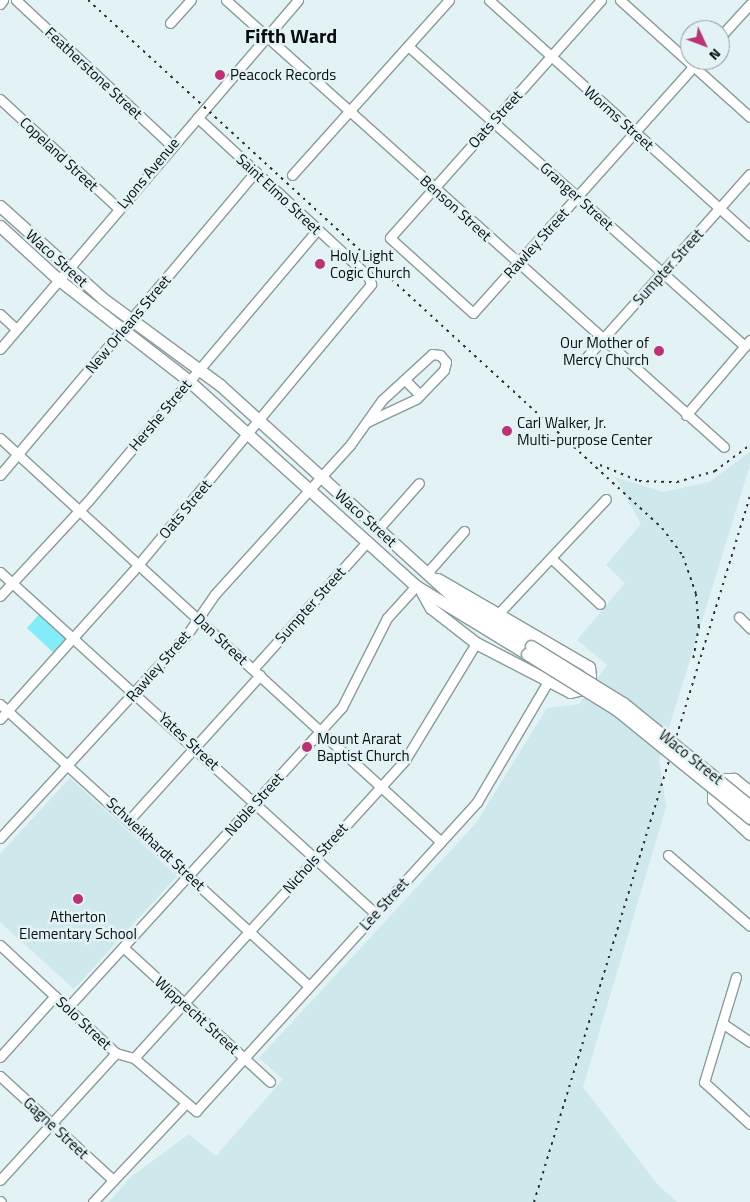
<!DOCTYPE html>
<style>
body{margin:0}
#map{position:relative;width:750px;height:1202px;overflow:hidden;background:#e3f3f5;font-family:"Titillium Web",sans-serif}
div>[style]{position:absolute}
.built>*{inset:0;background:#cee8eb}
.green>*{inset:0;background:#82ecf8}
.roads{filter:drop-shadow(1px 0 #8b9a9c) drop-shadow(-1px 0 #8b9a9c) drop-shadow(0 1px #8b9a9c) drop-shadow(0 -1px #8b9a9c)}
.minor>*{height:9px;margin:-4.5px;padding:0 4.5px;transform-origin:4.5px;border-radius:4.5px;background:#fff}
.major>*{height:11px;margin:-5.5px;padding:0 5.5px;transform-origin:5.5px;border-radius:5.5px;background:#fff}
.rail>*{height:2px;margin-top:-1px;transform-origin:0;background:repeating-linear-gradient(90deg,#2c3334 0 2.5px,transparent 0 7.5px)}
.bridges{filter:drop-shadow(1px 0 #8b9a9c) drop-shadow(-1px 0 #8b9a9c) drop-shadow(0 1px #8b9a9c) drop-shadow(0 -1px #8b9a9c)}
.major-bridge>*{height:11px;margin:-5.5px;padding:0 5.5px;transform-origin:5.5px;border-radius:5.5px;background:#fff}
.dots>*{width:14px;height:14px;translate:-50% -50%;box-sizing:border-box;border:2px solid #e3f3f5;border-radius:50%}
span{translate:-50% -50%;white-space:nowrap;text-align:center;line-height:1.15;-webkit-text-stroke:5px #e3f3f5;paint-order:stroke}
.street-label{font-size:15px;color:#080d0e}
.poi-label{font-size:15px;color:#080d0e}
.left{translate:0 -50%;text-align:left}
.right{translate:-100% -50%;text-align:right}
.district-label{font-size:20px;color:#080d0e;font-weight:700}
.north{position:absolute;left:680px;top:20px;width:50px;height:50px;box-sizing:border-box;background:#e3f3f5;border:1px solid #8b9799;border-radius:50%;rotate:133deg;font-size:14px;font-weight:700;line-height:20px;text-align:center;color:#080d0e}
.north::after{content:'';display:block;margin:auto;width:18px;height:22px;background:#ba3375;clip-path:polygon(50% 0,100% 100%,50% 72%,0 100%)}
</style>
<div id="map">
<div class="built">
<div style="clip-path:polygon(750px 452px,750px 465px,659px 760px,666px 807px,583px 1087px,658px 1185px,677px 1202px,109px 1202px,131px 1177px,189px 1134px,216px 1156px,283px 1079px,259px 1058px,476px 823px,547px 708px,579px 704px,607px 665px,577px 640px,625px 583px,606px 565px,641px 524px,615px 477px,663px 492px,709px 482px)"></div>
<div style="clip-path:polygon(70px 778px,177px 876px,74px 989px,0 922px,0 854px)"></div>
</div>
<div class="green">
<div style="clip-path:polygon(42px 611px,70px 636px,56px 655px,27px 628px)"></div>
</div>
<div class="roads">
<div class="minor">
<div style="left:16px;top:0;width:212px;rotate:43.1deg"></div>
<div style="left:226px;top:0;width:669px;rotate:41.91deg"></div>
<div style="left:489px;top:0;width:352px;rotate:42.1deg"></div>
<div style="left:601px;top:0;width:318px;rotate:131.6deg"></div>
<div style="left:390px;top:238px;width:112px;rotate:42.1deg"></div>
<div style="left:473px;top:313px;width:339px;rotate:-48.2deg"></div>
<div style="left:620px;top:0;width:175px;rotate:42deg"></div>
<div style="left:0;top:4px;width:5px;rotate:-53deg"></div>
<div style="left:170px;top:23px;width:31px;rotate:-48deg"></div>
<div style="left:720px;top:37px;width:45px;rotate:-47.7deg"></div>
<div style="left:408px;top:46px;width:451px;rotate:41.7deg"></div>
<div style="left:0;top:99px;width:161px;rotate:42.7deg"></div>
<div style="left:292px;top:175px;width:235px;rotate:-48.1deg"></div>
<div style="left:0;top:314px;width:22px;rotate:43deg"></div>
<div style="left:0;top:349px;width:459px;rotate:-49.5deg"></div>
<div style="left:584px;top:360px;width:249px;rotate:-48.3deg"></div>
<div style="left:405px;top:380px;width:21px;rotate:45deg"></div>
<div style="left:686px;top:415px;width:99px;rotate:-49.5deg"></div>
<div style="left:0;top:438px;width:598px;rotate:42.49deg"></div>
<div style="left:0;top:475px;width:396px;rotate:-49.9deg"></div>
<div style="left:379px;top:528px;width:60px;rotate:-48.4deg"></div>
<div style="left:551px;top:558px;width:67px;rotate:43.2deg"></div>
<div style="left:0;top:572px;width:508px;rotate:42.29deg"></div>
<div style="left:427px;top:573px;width:56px;rotate:-48.6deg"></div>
<div style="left:0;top:596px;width:129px;rotate:-47.2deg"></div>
<div style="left:88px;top:501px;width:355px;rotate:-49.8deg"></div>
<div style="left:497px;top:615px;width:159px;rotate:-46.8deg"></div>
<div style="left:739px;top:617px;width:16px;rotate:45deg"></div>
<div style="left:253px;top:669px;width:171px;rotate:-48.1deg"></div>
<div style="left:0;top:704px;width:418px;rotate:42.4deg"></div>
<div style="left:0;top:719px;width:199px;rotate:-48.1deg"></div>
<div style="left:133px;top:571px;width:373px;rotate:-50.3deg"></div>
<div style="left:371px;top:284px;width:9px;rotate:-111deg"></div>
<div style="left:368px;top:276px;width:233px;rotate:-137.1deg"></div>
<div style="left:130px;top:819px;width:194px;rotate:-47.9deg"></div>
<div style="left:0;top:838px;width:275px;rotate:-47.4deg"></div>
<div style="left:186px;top:636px;width:51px;rotate:-55.4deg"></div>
<div style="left:215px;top:594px;width:201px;rotate:-47.8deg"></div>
<div style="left:350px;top:445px;width:55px;rotate:-54.6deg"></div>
<div style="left:382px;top:400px;width:68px;rotate:-42.6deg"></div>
<div style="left:432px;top:354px;width:8px;rotate:7deg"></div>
<div style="left:440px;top:355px;width:9px;rotate:49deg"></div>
<div style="left:446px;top:362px;width:8px;rotate:104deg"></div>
<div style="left:444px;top:370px;width:40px;rotate:134deg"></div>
<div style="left:416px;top:399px;width:54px;rotate:154.9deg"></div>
<div style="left:668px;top:855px;width:108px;rotate:40.9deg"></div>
<div style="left:0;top:945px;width:158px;rotate:43deg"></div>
<div style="left:116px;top:1053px;width:19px;rotate:16deg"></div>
<div style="left:134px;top:1058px;width:82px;rotate:40.5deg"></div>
<div style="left:196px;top:1111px;width:418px;rotate:-47.7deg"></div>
<div style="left:477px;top:802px;width:142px;rotate:-59.5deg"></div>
<div style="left:124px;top:948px;width:198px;rotate:42.5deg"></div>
<div style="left:736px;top:977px;width:110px;rotate:106.9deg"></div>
<div style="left:704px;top:1082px;width:62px;rotate:42.4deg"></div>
<div style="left:69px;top:1006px;width:405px;rotate:-47.6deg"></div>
<div style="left:342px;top:707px;width:100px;rotate:-63.2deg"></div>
<div style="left:387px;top:618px;width:43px;rotate:-47.8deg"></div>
<div style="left:722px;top:1023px;width:34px;rotate:34deg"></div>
<div style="left:0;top:1057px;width:82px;rotate:-48deg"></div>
<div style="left:134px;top:1058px;width:403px;rotate:-47.7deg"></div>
<div style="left:405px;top:760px;width:137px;rotate:-58.7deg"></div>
<div style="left:0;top:1076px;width:154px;rotate:42.6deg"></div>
<div style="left:0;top:1180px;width:172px;rotate:-47.6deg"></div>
<div style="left:0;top:1201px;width:1px;rotate:45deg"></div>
<div style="left:93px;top:1202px;width:134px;rotate:-46.8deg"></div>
</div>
<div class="major">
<div style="left:0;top:206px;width:137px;rotate:42deg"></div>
<div style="left:102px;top:298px;width:147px;rotate:36.4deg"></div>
<div style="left:220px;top:385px;width:319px;rotate:42.3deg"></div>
<div style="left:456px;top:600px;width:88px;rotate:31.5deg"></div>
<div style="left:0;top:226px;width:80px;rotate:42.5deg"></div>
<div style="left:59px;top:280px;width:165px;rotate:37.8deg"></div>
<div style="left:189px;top:381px;width:306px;rotate:42.1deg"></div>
<div style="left:416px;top:586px;width:130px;rotate:31.5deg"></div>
<div style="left:422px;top:592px;width:18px;rotate:61deg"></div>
<div style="left:431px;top:608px;width:57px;rotate:37.9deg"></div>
<div style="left:476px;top:643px;width:106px;rotate:27.5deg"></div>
<div style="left:570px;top:692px;width:13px;rotate:-13deg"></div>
<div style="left:583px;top:689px;width:15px;rotate:-62deg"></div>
<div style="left:590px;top:676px;width:9px;rotate:-96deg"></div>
<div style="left:589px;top:667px;width:175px;rotate:-149.8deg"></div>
<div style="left:750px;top:792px;width:21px;rotate:-141deg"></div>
<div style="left:734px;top:779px;width:10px;rotate:180deg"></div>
<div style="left:724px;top:779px;width:16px;rotate:135deg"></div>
<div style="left:713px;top:790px;width:10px;rotate:90deg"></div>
<div style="left:713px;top:800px;width:50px;rotate:42.6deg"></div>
</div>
</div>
<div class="rail">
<div style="left:88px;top:0;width:780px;rotate:42.61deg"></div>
<div style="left:662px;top:528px;width:35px;rotate:53deg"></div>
<div style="left:683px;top:556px;width:40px;rotate:71.1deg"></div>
<div style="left:696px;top:594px;width:32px;rotate:85deg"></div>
<div style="left:699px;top:626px;width:35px;rotate:100deg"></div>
<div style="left:600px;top:465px;width:42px;rotate:22.3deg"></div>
<div style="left:639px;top:481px;width:38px;rotate:2deg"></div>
<div style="left:677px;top:482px;width:40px;rotate:-16deg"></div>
<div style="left:715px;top:471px;width:44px;rotate:-36.6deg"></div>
<div style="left:534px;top:1202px;width:738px;rotate:-72.99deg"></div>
</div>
<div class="bridges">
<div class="major-bridge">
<div style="left:531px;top:646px;width:108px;rotate:31.8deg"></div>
<div style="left:623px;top:703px;width:164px;rotate:39deg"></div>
<div style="left:527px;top:654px;width:106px;rotate:31.9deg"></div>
<div style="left:617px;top:710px;width:171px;rotate:39.1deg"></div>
</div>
</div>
<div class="dots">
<div style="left:220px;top:75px;background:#ba3375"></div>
<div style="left:320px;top:264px;background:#ba3375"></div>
<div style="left:659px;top:351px;background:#ba3375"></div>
<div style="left:507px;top:431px;background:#ba3375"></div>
<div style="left:307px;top:747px;background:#ba3375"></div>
<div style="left:78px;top:899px;background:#ba3375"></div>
</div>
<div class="street-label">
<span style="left:94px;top:73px;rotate:43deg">Featherstone Street</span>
<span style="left:619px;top:118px;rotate:42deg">Worms Street</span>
<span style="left:495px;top:119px;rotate:-48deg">Oats Street</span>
<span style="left:59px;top:154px;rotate:43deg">Copeland Street</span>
<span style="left:148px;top:173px;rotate:-50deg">Lyons Avenue</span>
<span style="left:279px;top:194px;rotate:43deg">Saint Elmo Street</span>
<span style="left:577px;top:196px;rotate:42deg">Granger Street</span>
<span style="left:456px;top:208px;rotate:42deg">Benson Street</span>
<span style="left:536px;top:243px;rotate:-48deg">Rawley Street</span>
<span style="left:57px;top:258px;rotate:42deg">Waco Street</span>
<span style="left:668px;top:267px;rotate:-48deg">Sumpter Street</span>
<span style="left:128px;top:324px;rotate:-50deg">New Orleans Street</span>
<span style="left:160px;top:415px;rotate:-50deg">Hershe Street</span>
<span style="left:185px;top:509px;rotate:-50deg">Oats Street</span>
<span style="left:366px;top:518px;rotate:42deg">Waco Street</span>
<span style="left:310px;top:605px;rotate:-48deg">Sumpter Street</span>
<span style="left:221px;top:639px;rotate:43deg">Dan Street</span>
<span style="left:158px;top:666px;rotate:-49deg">Rawley Street</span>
<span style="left:189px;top:741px;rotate:43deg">Yates Street</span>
<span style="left:691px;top:757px;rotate:39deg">Waco Street</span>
<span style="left:254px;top:804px;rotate:-48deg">Noble Street</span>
<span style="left:156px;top:844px;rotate:43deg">Schweikhardt Street</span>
<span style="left:315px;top:858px;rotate:-48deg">Nichols Street</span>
<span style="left:384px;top:904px;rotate:-48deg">Lee Street</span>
<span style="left:197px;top:1015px;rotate:42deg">Wipprecht Street</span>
<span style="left:84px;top:1023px;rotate:43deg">Solo Street</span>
<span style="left:56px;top:1128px;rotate:43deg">Gagne Street</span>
</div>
<div class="poi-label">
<span class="left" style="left:230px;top:75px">Peacock Records</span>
<span class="left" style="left:330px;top:264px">Holy Light<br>Cogic Church</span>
<span class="right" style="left:649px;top:351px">Our Mother of<br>Mercy Church</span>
<span class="left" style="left:517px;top:431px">Carl Walker, Jr.<br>Multi-purpose Center</span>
<span class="left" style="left:317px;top:747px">Mount Ararat<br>Baptist Church</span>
<span style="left:78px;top:925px">Atherton<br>Elementary School</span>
</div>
<div class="district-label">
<span style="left:291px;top:35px">Fifth Ward</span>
</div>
<div class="north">N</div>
</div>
